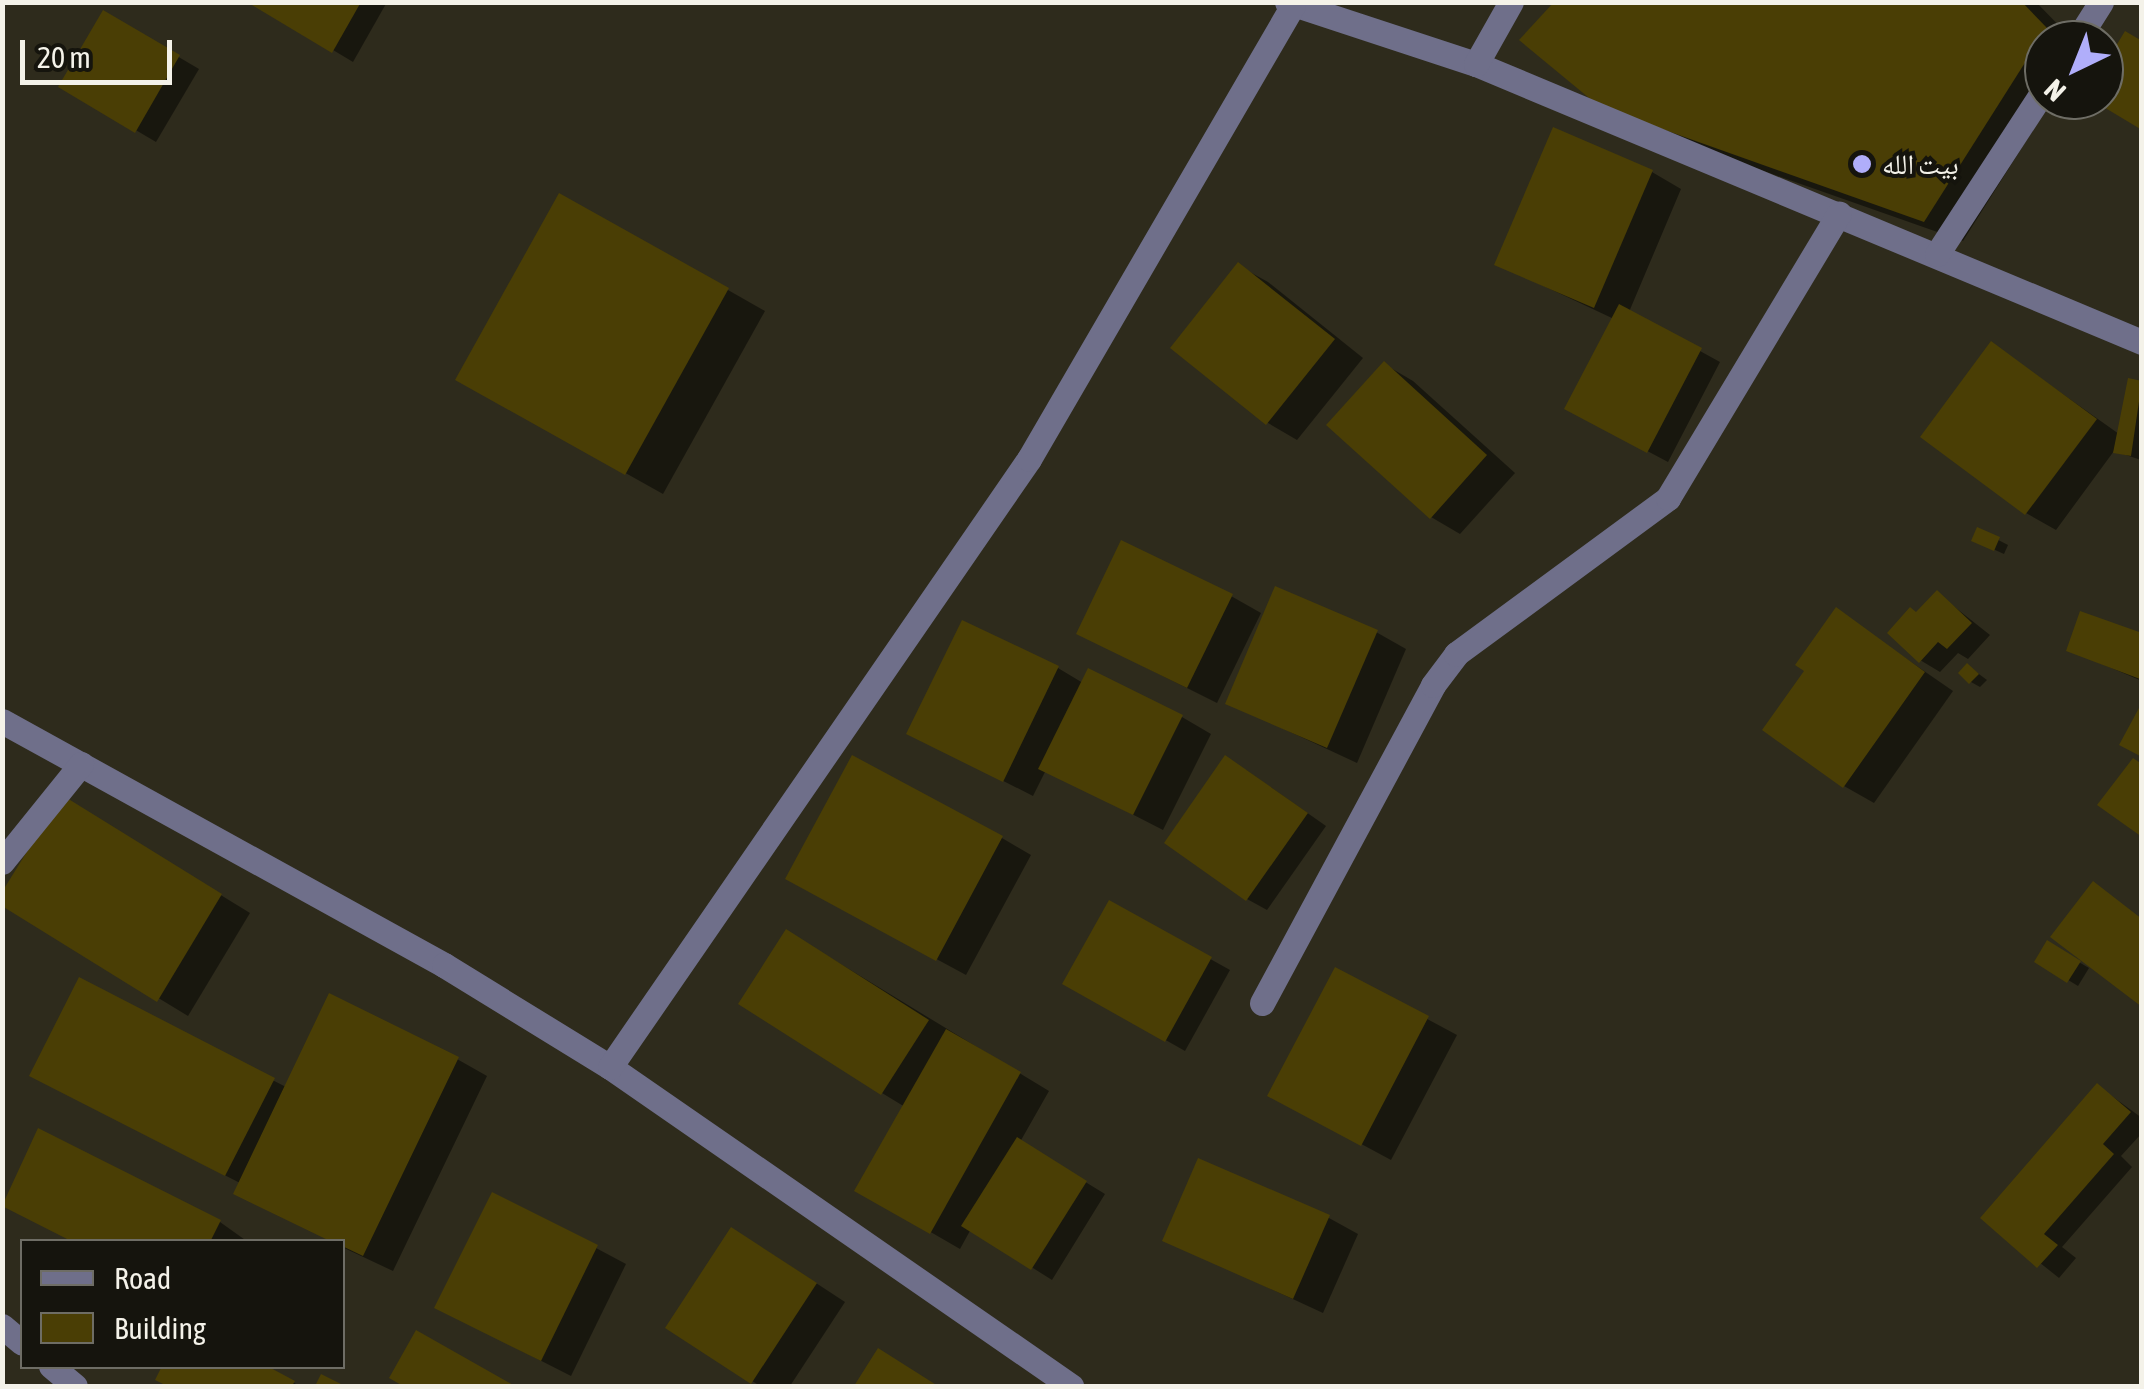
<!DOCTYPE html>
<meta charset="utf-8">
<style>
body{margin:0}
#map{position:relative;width:2144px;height:1389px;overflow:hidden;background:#2e2b1c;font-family:"Asap Condensed","Noto Naskh Arabic",sans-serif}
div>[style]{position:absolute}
.shadow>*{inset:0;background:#0007}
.building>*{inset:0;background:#4a3e05}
.minor>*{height:25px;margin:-12.5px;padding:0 12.5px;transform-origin:12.5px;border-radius:12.5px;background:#6f6f8a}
.dots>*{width:28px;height:28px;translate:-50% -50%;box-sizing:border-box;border:5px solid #15140d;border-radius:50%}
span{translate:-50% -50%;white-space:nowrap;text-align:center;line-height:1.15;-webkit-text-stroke:8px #15140d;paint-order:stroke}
.poi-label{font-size:28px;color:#f4f2e9}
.left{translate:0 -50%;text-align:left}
.frame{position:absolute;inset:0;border:5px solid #f4f2e9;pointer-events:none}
.legend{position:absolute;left:20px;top:1239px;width:325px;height:130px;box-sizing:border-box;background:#15140d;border:2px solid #6e6d65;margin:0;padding:12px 18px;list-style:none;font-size:30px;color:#f4f2e9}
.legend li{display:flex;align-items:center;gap:20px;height:50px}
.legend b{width:50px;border:2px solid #6e6d65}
.north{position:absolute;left:2024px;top:20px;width:100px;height:100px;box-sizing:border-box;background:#15140d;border:2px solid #6e6d65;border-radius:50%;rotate:223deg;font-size:28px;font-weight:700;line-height:40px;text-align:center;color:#f4f2e9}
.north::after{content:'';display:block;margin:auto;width:35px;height:45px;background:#b0aefa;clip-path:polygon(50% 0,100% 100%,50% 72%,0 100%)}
.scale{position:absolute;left:20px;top:40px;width:152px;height:45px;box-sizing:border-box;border:5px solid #f4f2e9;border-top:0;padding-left:12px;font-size:30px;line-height:35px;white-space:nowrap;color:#f4f2e9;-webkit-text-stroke:8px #15140d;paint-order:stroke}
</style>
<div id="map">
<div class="shadow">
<div style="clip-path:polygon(253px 2px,387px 2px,353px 62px)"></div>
<div style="clip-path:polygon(1558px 2px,2036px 2px,2073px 40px,2044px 40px,2044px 100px,2052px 100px,1963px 241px,1641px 128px)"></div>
<div style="clip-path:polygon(104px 13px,199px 69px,156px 142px,61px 86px)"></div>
<div style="clip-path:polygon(1652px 172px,1681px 189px,1629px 312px,1720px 362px,1668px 462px,1587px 419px,1614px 319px,1497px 264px)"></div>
<div style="clip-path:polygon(1239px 266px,1268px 282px,1363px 358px,1297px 440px,1268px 423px)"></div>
<div style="clip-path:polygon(728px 290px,765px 311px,663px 494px,495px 400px)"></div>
<div style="clip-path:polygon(1992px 344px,2119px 434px,2142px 384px,2141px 460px,2114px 451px,2056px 530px,2026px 513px)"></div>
<div style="clip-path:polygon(1384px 364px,1413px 381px,1515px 473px,1460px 534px,1431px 517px)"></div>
<div style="clip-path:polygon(1979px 530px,2008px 545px,2004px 554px,1984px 545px)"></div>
<div style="clip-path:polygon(1937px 593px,1990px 635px,1968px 659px,1958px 653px,1940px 672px,1920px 660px,1917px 614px)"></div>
<div style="clip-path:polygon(1231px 596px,1261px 613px,1217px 703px,1109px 649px)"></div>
<div style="clip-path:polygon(1837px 611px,1953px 691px,1874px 803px,1844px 786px,1808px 670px)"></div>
<div style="clip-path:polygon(1376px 632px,1406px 649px,1357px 763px,1228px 703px)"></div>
<div style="clip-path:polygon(2142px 636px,2142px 681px,2069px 650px)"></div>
<div style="clip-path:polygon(1968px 666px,1987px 680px,1980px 687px,1971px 682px)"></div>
<div style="clip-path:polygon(1058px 668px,1083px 683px,1182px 717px,1211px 734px,1163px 830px,1046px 770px,1033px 796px,909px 733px)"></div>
<div style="clip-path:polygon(1246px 770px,1326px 826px,1267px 910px,1247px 899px)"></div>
<div style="clip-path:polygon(92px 816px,250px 913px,188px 1016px,2px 903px)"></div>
<div style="clip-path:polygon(1002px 838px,1031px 855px,966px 975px,818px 895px)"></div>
<div style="clip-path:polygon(1110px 903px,1230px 970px,1185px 1051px,1065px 983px)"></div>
<div style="clip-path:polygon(2048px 944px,2089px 968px,2078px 986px,2037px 961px)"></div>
<div style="clip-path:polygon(816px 949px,1049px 1091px,1020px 1142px,1105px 1194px,1052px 1280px,971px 1229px,960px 1249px,858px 1190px,905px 1107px,882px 1093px)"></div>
<div style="clip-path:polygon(1336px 970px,1457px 1035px,1391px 1160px,1300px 1111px)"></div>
<div style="clip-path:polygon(80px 981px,286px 1087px,457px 1059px,487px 1076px,393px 1271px,342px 1247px,342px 1242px,240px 1183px,62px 1092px)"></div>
<div style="clip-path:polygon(2098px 1086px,2142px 1118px,2142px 1133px,2121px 1156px,2132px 1167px,2062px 1247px,2076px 1258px,2059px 1278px,1984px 1218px)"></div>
<div style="clip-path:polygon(1329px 1218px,1358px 1234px,1323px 1313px,1165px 1240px)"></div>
<div style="clip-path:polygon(220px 1222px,248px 1242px,74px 1242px)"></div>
<div style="clip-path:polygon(761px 1247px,845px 1302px,790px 1386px,760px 1386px,669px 1328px)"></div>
<div style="clip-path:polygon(596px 1248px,626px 1264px,571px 1376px,437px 1308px)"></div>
<div style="clip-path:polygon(417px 1333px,510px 1386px,408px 1386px,392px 1377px)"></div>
<div style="clip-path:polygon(261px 1366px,300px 1386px,170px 1386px,158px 1379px)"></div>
</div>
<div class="building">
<div style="clip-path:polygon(247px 2px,361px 2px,332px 53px)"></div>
<div style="clip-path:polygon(1554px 2px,2022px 2px,2047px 28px,1924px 222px,1600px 107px,1519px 40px)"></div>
<div style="clip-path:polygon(103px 10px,180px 55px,135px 133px,58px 87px)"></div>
<div style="clip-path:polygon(2125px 31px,2142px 41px,2142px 130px,2092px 100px,2104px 100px,2104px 66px)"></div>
<div style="clip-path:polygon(1553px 127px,1653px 170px,1594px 308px,1494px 265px)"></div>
<div style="clip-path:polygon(559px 193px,729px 288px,625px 475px,455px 380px)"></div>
<div style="clip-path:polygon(1238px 262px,1335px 339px,1266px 425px,1170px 348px)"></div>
<div style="clip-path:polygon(1619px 304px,1702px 348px,1647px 453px,1564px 409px)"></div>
<div style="clip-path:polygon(1991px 341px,2097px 419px,2025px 515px,1920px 437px)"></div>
<div style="clip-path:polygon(1384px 361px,1487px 455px,1430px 519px,1326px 425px)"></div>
<div style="clip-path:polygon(2128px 378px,2142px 381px,2131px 456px,2113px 453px)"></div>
<div style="clip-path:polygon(1977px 527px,2000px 537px,1994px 551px,1971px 541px)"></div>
<div style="clip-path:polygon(1121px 540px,1233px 594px,1187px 688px,1076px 634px)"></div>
<div style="clip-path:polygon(1275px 586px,1378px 630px,1327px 748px,1225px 704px)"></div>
<div style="clip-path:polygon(1937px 590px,1972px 623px,1947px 649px,1938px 642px,1919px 663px,1887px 633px,1910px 607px,1916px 612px)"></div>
<div style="clip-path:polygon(1836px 607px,1925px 672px,1843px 788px,1762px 730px,1804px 671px,1795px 665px)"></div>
<div style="clip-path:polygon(2080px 611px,2142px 633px,2140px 679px,2066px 651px)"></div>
<div style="clip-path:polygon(962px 620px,1059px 666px,1003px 782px,906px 734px)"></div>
<div style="clip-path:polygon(1967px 663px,1979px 674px,1969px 684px,1958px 673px)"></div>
<div style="clip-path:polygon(1088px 668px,1183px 715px,1133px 815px,1038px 769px)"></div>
<div style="clip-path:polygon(2139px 708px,2142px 709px,2142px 757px,2119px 745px)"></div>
<div style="clip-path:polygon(852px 755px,1003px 836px,936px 961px,785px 879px)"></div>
<div style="clip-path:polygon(1225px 755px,1308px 813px,1246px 901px,1164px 843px)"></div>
<div style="clip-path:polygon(2133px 758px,2142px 764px,2142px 837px,2097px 805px)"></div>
<div style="clip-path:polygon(62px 795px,222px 894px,157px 1002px,2px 906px,2px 892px)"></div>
<div style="clip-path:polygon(2093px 881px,2142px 919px,2142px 1007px,2050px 937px)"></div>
<div style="clip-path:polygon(1109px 900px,1212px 957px,1165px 1042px,1062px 984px)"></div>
<div style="clip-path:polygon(786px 929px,929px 1020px,881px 1095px,738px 1004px)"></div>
<div style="clip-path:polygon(2047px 940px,2081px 961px,2067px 983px,2034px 962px)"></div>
<div style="clip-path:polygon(1335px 967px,1429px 1016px,1361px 1146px,1267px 1096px)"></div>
<div style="clip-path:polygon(79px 977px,275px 1078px,225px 1176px,29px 1076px)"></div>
<div style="clip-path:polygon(329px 993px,459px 1057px,363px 1256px,342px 1246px,342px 1242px,332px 1242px,233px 1194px)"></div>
<div style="clip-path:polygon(946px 1029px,1021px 1072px,930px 1234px,854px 1191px)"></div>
<div style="clip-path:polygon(2097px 1083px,2131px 1112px,2103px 1144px,2114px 1154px,2044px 1234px,2058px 1245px,2037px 1268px,1980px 1218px)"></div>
<div style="clip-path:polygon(38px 1128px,221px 1220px,210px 1242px,73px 1242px,2px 1206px)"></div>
<div style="clip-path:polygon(1017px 1137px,1087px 1181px,1031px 1270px,961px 1226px)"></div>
<div style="clip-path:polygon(1198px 1158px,1330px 1215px,1293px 1299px,1162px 1241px)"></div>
<div style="clip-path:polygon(492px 1192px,598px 1245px,541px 1361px,434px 1308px)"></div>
<div style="clip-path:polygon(731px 1227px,817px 1283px,751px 1384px,665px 1328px)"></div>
<div style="clip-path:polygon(416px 1330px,515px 1386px,403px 1386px,389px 1378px)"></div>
<div style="clip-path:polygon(878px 1348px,938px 1386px,854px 1386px)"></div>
<div style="clip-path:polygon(162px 1366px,267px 1366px,295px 1381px,292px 1386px,167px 1386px,155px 1380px)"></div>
<div style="clip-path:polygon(321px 1374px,345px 1386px,315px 1386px)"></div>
</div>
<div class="minor">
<div style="left:1287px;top:2px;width:199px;rotate:18.2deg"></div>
<div style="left:1476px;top:64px;width:722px;rotate:22.66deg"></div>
<div style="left:2077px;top:40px;width:45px;rotate:-57.7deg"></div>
<div style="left:1476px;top:64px;width:71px;rotate:-60.6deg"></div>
<div style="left:1937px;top:254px;width:196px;rotate:-56.9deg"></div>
<div style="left:2px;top:721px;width:505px;rotate:28.9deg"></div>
<div style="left:444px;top:965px;width:195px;rotate:31.6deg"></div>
<div style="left:610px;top:1067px;width:561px;rotate:34.68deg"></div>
<div style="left:2px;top:862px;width:126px;rotate:-51.1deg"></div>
<div style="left:1262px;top:1003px;width:361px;rotate:-61.7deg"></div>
<div style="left:1433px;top:685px;width:39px;rotate:-53deg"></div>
<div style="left:1456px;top:654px;width:263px;rotate:-36.3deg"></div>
<div style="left:1668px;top:498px;width:332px;rotate:-59deg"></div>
<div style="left:610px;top:1067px;width:738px;rotate:-55.43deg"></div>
<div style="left:1029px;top:459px;width:525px;rotate:-59.82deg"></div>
<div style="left:2px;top:1326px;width:26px;rotate:40deg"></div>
<div style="left:51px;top:1366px;width:31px;rotate:40deg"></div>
</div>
<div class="dots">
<div style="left:1862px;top:164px;background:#b0aefa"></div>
</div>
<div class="poi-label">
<span class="left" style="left:1882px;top:164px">بيت الله</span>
</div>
<div class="frame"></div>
<ul class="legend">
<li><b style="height:12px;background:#6f6f8a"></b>Road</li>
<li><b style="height:28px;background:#4a3e05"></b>Building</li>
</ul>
<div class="north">N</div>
<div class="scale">20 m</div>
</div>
